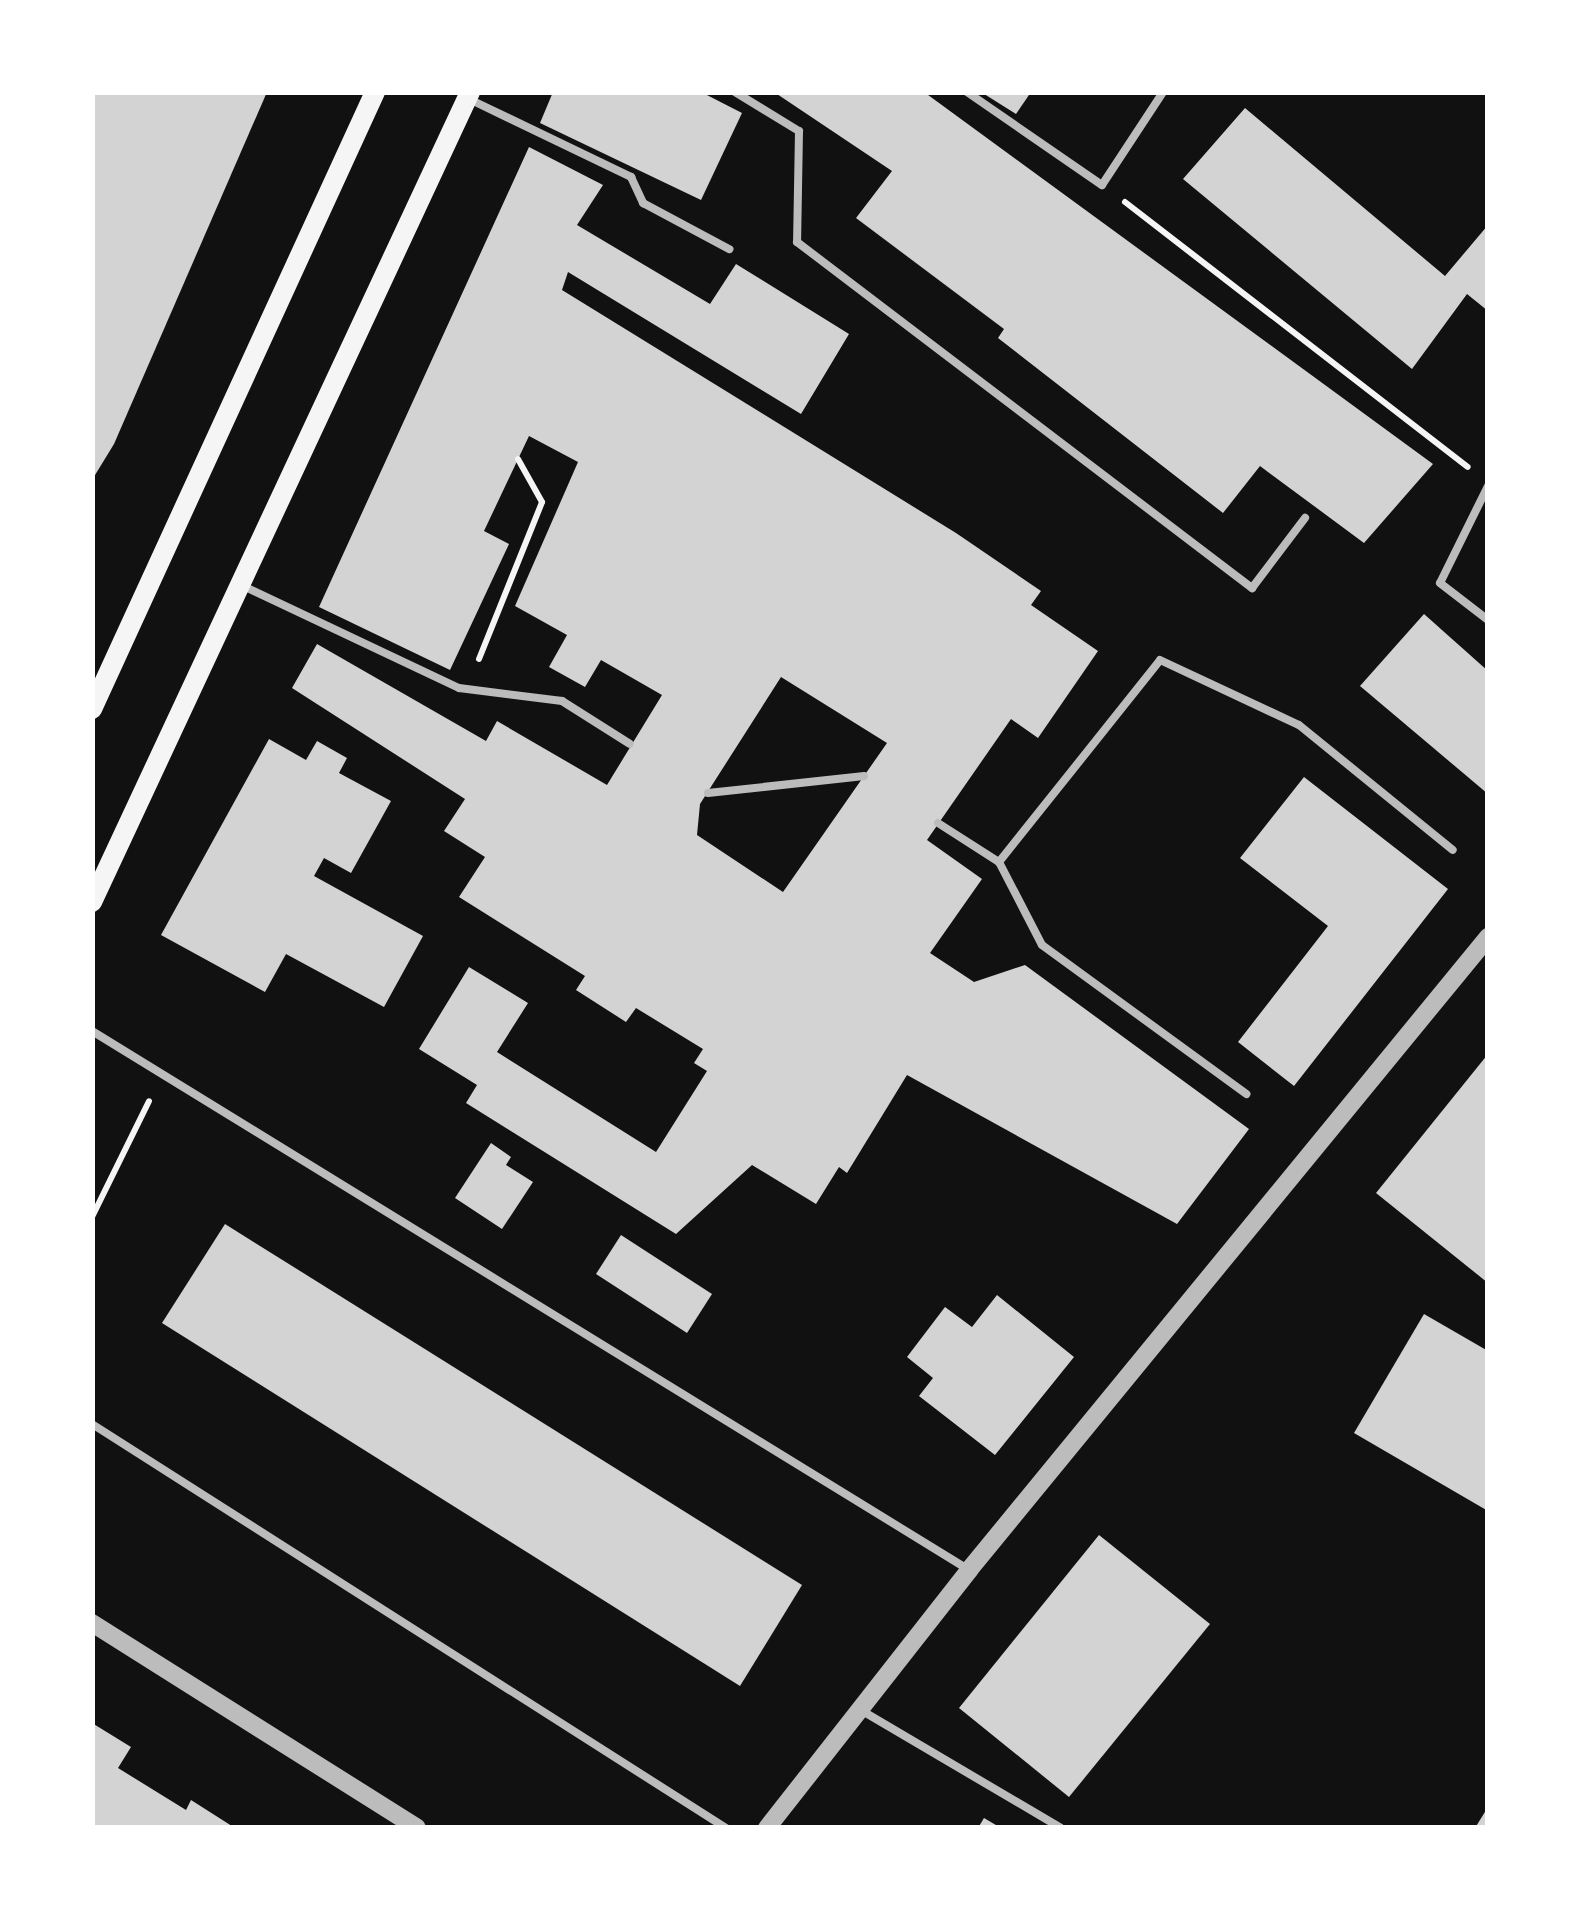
<!DOCTYPE html>
<style>
body{margin:0}
#map{position:relative;width:1580px;height:1920px;overflow:hidden;background:#111;font-family:Overpass,sans-serif}
div>[style]{position:absolute}
.building>*{inset:0;background:#d3d3d3}
.path>*{height:6px;margin:-3px;padding:0 3px;transform-origin:3px;border-radius:3px;background:#f5f5f5}
.service>*{height:8px;margin:-4px;padding:0 4px;transform-origin:4px;border-radius:4px;background:#bcbcbc}
.tertiary>*{height:18px;margin:-9px;padding:0 9px;transform-origin:9px;border-radius:9px;background:#bcbcbc}
.secondary>*{height:20px;margin:-10px;padding:0 10px;transform-origin:10px;border-radius:10px;background:#f5f5f5}
span{translate:-50% -50%;white-space:nowrap;text-align:center;line-height:1.15;-webkit-text-stroke:8px #fff;paint-order:stroke}
.frame{position:absolute;inset:0;border:95px solid #fff;pointer-events:none}
</style>
<div id="map">
<div class="building">
<div style="clip-path:polygon(92px 92px,267px 92px,114px 444px,92px 480px)"></div>
<div style="clip-path:polygon(553px 92px,701px 92px,742px 113px,701px 200px,540px 123px)"></div>
<div style="clip-path:polygon(774px 92px,924px 92px,1433px 464px,1364px 543px,1260px 466px,1223px 513px,998px 338px,1004px 329px,856px 218px,892px 171px)"></div>
<div style="clip-path:polygon(981px 92px,1031px 92px,1016px 114px)"></div>
<div style="clip-path:polygon(1245px 108px,1445px 276px,1488px 225px,1488px 311px,1467px 294px,1412px 369px,1183px 179px)"></div>
<div style="clip-path:polygon(evenodd,529px 147px,603px 185px,577px 225px,710px 304px,736px 264px,849px 334px,801px 414px,568px 272px,562px 290px,956px 533px,1041px 591px,1031px 605px,1098px 651px,1038px 738px,1011px 719px,927px 840px,982px 879px,930px 953px,974px 982px,1025px 965px,1249px 1129px,1177px 1224px,907px 1075px,847px 1173px,839px 1167px,816px 1204px,752px 1165px,676px 1234px,466px 1103px,477px 1085px,419px 1049px,469px 967px,528px 1003px,497px 1052px,656px 1152px,707px 1071px,694px 1063px,703px 1049px,636px 1008px,626px 1022px,576px 990px,585px 976px,459px 897px,485px 857px,444px 831px,465px 799px,292px 688px,317px 644px,486px 741px,497px 721px,607px 785px,662px 695px,601px 660px,585px 687px,549px 667px,567px 635px,515px 606px,578px 462px,529px 436px,484px 531px,509px 544px,450px 670px,319px 607px,529px 147px,781px 677px,887px 743px,783px 892px,697px 835px,700px 804px,781px 677px)"></div>
<div style="clip-path:polygon(1424px 614px,1488px 671px,1488px 794px,1360px 686px)"></div>
<div style="clip-path:polygon(269px 739px,306px 760px,317px 741px,347px 758px,339px 773px,391px 801px,351px 873px,324px 858px,314px 876px,423px 936px,384px 1007px,286px 954px,265px 992px,161px 935px)"></div>
<div style="clip-path:polygon(1304px 777px,1448px 889px,1294px 1086px,1238px 1042px,1328px 926px,1240px 858px)"></div>
<div style="clip-path:polygon(1488px 1054px,1488px 1283px,1376px 1193px)"></div>
<div style="clip-path:polygon(491px 1143px,511px 1157px,506px 1165px,533px 1182px,502px 1229px,455px 1198px)"></div>
<div style="clip-path:polygon(225px 1224px,802px 1585px,740px 1686px,162px 1323px)"></div>
<div style="clip-path:polygon(621px 1235px,712px 1294px,687px 1333px,596px 1274px)"></div>
<div style="clip-path:polygon(997px 1295px,1074px 1357px,995px 1455px,919px 1396px,933px 1378px,907px 1357px,945px 1307px,972px 1327px)"></div>
<div style="clip-path:polygon(1424px 1314px,1488px 1351px,1488px 1511px,1354px 1433px)"></div>
<div style="clip-path:polygon(1099px 1535px,1210px 1624px,1069px 1797px,959px 1708px)"></div>
<div style="clip-path:polygon(92px 1723px,131px 1747px,118px 1768px,186px 1810px,191px 1800px,235px 1828px,92px 1828px)"></div>
<div style="clip-path:polygon(1488px 1807px,1488px 1828px,1475px 1828px)"></div>
<div style="clip-path:polygon(984px 1818px,1001px 1828px,978px 1828px)"></div>
</div>
<div class="path">
<div style="left:1125px;top:202px;width:433px;rotate:37.7deg"></div>
<div style="left:479px;top:659px;width:169px;rotate:-68.1deg"></div>
<div style="left:542px;top:502px;width:49px;rotate:-119.2deg"></div>
<div style="left:92px;top:1217px;width:129px;rotate:-63.8deg"></div>
</div>
<div class="service">
<div style="left:735px;top:92px;width:75px;rotate:31.4deg"></div>
<div style="left:799px;top:131px;width:111px;rotate:91deg"></div>
<div style="left:797px;top:242px;width:572px;rotate:37.25deg"></div>
<div style="left:1252px;top:588px;width:88px;rotate:-52.9deg"></div>
<div style="left:967px;top:92px;width:164px;rotate:34.6deg"></div>
<div style="left:1102px;top:185px;width:111px;rotate:-56.7deg"></div>
<div style="left:471px;top:100px;width:178px;rotate:25.7deg"></div>
<div style="left:631px;top:177px;width:29px;rotate:65deg"></div>
<div style="left:643px;top:203px;width:98px;rotate:28.1deg"></div>
<div style="left:1488px;top:486px;width:108px;rotate:116.3deg"></div>
<div style="left:1440px;top:583px;width:61px;rotate:37.6deg"></div>
<div style="left:241px;top:585px;width:241px;rotate:25.3deg"></div>
<div style="left:459px;top:688px;width:104px;rotate:7.2deg"></div>
<div style="left:562px;top:701px;width:80px;rotate:32.3deg"></div>
<div style="left:708px;top:793px;width:157px;rotate:-6.2deg"></div>
<div style="left:938px;top:823px;width:72px;rotate:32.6deg"></div>
<div style="left:999px;top:862px;width:93px;rotate:62.6deg"></div>
<div style="left:1042px;top:945px;width:253px;rotate:36.1deg"></div>
<div style="left:999px;top:862px;width:258px;rotate:-51.4deg"></div>
<div style="left:1160px;top:660px;width:153px;rotate:25.1deg"></div>
<div style="left:1299px;top:725px;width:198px;rotate:39.1deg"></div>
<div style="left:92px;top:1031px;width:1029px;rotate:31.57deg"></div>
<div style="left:92px;top:1424px;width:752px;rotate:32.51deg"></div>
<div style="left:859px;top:1709px;width:234px;rotate:30.5deg"></div>
</div>
<div class="tertiary">
<div style="left:92px;top:1623px;width:384px;rotate:32.2deg"></div>
<div style="left:767px;top:1828px;width:328px;rotate:-51.9deg"></div>
<div style="left:969px;top:1570px;width:819px;rotate:-50.65deg"></div>
</div>
<div class="secondary">
<div style="left:92px;top:709px;width:679px;rotate:-65.36deg"></div>
<div style="left:92px;top:902px;width:894px;rotate:-64.98deg"></div>
</div>
<div class="frame"></div>
</div>
